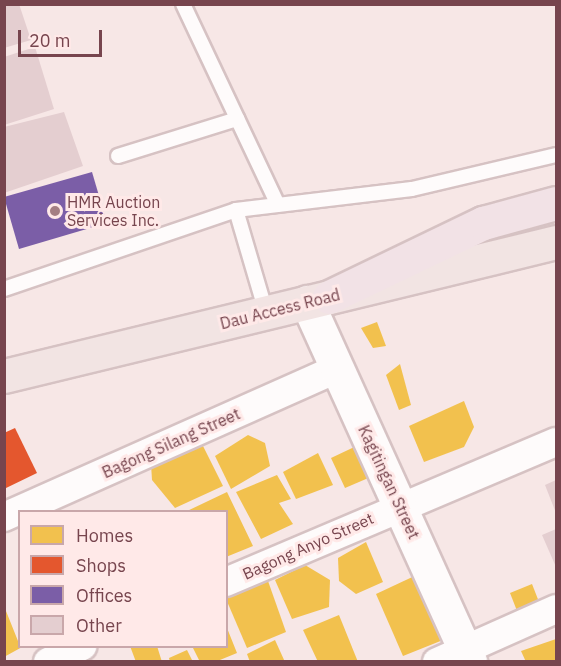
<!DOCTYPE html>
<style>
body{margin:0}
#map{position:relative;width:561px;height:666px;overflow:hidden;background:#f7e7e6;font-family:"IBM Plex Sans",sans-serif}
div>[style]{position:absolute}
.homes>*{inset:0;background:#f2c14e}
.shops>*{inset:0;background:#e4572e}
.offices>*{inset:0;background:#7b5ea7}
.building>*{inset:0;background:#e4ced0}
.roads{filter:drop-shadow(2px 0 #d6c2c3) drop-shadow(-2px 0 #d6c2c3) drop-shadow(0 2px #d6c2c3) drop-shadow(0 -2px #d6c2c3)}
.lane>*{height:14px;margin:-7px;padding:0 7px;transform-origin:7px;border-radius:7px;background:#fefbfb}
.street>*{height:28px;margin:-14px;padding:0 14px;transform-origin:14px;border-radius:14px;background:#fefbfb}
.secondary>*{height:33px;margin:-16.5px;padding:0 16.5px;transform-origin:16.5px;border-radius:16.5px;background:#fefbfb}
.primary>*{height:33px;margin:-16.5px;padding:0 16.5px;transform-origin:16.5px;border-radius:16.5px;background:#f2e4e3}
.highway>*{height:33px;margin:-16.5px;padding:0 16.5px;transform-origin:16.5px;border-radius:16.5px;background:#f2e2e6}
.dots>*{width:16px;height:16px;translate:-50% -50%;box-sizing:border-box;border:3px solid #ffe9e8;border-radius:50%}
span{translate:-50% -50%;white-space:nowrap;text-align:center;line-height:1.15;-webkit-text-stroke:6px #ffe9e8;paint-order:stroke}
.poi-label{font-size:16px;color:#77454e}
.left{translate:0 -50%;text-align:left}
.street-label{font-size:16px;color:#77454e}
.frame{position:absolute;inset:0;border:6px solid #77454e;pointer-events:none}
.legend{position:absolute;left:18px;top:510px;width:210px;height:138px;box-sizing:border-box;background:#ffe9e8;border:2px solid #c9a7aa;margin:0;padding:8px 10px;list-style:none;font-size:18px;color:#77454e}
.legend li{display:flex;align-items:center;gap:12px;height:30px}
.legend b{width:30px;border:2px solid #c9a7aa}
.scale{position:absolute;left:18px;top:30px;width:84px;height:27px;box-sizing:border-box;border:3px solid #77454e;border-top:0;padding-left:8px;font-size:18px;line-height:21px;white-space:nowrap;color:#77454e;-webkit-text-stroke:4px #ffe9e8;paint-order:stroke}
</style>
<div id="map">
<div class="homes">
<div style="clip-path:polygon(377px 322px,386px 346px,373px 348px,361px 328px)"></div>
<div style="clip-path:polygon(400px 364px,411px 405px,399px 410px,386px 375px)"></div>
<div style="clip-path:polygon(464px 401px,474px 427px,464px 447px,424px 462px,409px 426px)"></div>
<div style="clip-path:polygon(248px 435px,265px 443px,270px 466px,231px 489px,215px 456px)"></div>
<div style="clip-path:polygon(367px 441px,380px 473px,345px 488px,331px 458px)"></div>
<div style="clip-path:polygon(201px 442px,223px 486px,175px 508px,152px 480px,151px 464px)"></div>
<div style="clip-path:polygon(318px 453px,333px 485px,296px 499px,283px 472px)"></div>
<div style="clip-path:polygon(277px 475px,291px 499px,279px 503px,293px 524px,261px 539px,236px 492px)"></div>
<div style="clip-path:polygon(227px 492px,253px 546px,226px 557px,226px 512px,185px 512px)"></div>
<div style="clip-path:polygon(366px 542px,383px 582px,356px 594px,339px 581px,338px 558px)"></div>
<div style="clip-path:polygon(305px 565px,330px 580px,329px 607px,292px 619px,275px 580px)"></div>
<div style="clip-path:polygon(423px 572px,453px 636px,403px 656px,376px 594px)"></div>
<div style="clip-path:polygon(268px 581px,286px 632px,247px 648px,226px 599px)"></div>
<div style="clip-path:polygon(532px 584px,541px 607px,519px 616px,510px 593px)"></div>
<div style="clip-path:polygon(4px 606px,20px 646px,24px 646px,4px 657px)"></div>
<div style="clip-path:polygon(339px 615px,358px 662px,318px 662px,303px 630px)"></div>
<div style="clip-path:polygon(227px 628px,237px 653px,215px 662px,200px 662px,192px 646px,226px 646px)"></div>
<div style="clip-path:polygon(556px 639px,556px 662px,526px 662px,521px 651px)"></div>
<div style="clip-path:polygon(275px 640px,285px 662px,250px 662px,247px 654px)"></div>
<div style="clip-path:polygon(130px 646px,157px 646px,162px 662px,136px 662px)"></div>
<div style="clip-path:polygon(187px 650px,193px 662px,170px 662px,169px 658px)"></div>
</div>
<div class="shops">
<div style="clip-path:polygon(15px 428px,37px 473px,4px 489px,4px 433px)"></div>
</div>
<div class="offices">
<div style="clip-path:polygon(92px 172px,107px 223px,19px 249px,4px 197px)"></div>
</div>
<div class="building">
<div style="clip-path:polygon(4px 4px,19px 4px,31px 40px,4px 48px)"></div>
<div style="clip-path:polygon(35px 47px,54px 109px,4px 125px,4px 57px)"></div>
<div style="clip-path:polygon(64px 112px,83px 166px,4px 193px,4px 127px)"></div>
<div style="clip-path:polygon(556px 480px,556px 513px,545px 485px)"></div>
<div style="clip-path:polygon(556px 529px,556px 567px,542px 535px)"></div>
</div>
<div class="roads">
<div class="lane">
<div style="left:183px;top:4px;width:222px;rotate:64.7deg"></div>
<div style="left:118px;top:156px;width:125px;rotate:-17.3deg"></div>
<div style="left:236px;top:210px;width:106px;rotate:73.6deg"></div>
<div style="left:4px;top:289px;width:245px;rotate:-18.8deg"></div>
<div style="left:236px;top:210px;width:177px;rotate:-6.8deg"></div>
<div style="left:412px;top:189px;width:148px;rotate:-13.3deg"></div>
</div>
<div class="street">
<div style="left:4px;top:517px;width:364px;rotate:-24deg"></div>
<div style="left:226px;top:582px;width:358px;rotate:-23deg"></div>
<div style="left:48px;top:662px;width:38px;rotate:-25deg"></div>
<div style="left:437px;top:662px;width:130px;rotate:-24deg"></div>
</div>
<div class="secondary">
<div style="left:307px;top:302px;width:395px;rotate:65.6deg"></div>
</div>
<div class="primary">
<div style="left:4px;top:376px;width:568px;rotate:-13.64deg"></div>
</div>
<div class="highway">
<div style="left:329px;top:297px;width:171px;rotate:-25.7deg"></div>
<div style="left:483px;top:223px;width:76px;rotate:-15.3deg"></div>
</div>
</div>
<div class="dots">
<div style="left:55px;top:211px;background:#a47e83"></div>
</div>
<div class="poi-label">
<span class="left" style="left:67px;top:211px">HMR Auction<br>Services Inc.</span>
</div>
<div class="street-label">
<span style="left:280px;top:309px;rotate:-14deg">Dau Access Road</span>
<span style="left:171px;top:443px;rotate:-24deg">Bagong Silang Street</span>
<span style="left:389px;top:482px;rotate:65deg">Kagitingan Street</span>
<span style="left:308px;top:546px;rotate:-24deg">Bagong Anyo Street</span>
</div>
<div class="frame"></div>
<ul class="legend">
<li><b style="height:16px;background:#f2c14e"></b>Homes</li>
<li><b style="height:16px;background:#e4572e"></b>Shops</li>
<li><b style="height:16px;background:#7b5ea7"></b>Offices</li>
<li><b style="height:16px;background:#e4ced0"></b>Other</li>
</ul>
<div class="scale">20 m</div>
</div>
